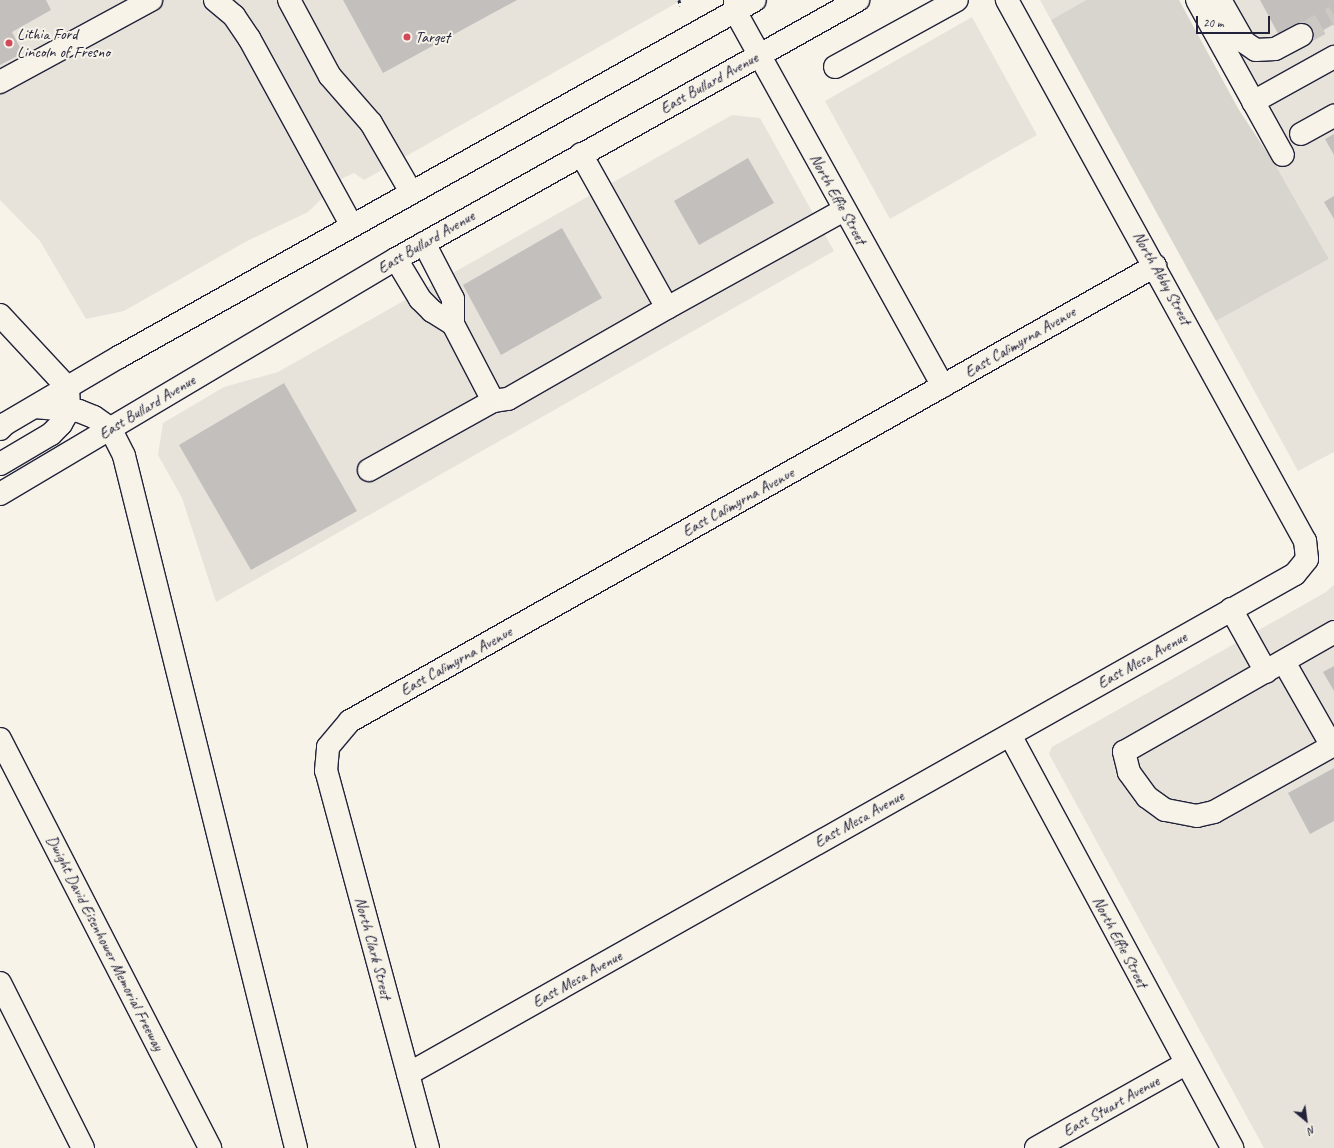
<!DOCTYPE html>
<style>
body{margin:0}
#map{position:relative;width:1334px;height:1148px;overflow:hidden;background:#f7f3e8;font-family:Caveat,sans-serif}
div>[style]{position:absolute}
.built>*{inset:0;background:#e7e3db}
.green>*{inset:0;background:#d8d5cf}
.building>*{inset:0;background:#c2bfbd}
.minor-tunnel>*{height:22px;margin-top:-11px;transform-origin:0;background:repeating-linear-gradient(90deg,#ccc9c5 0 22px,transparent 0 33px)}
.path>*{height:2.5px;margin-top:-1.25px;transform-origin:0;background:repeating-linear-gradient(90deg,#22223b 0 3px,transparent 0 6px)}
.roads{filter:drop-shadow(1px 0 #22223b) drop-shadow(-1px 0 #22223b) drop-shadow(0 1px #22223b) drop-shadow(0 -1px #22223b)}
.minor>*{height:22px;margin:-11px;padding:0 11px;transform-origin:11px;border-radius:11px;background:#f7f3e8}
.major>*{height:22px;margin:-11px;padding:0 11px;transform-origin:11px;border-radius:11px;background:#f7f3e8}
.highway>*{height:22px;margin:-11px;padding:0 11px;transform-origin:11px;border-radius:11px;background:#f7f3e8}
.dots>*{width:11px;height:11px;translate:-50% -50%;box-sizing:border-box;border:2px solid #f7f3e8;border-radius:50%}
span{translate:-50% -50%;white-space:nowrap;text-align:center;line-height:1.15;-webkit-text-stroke:4px #f7f3e8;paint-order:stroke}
.poi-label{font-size:16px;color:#22223b}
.left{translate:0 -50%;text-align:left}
.street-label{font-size:16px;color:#22223b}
.north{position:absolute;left:1286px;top:1100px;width:40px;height:40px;-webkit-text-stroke:3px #f7f3e8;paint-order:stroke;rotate:151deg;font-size:11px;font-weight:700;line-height:16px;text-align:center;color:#22223b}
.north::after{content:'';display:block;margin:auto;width:14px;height:18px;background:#22223b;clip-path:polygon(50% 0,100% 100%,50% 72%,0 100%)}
.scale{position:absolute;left:1196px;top:16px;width:74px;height:18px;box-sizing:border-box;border:2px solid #22223b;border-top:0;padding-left:5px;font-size:12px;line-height:14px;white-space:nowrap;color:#22223b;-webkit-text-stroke:3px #f7f3e8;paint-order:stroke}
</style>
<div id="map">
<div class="built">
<div style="clip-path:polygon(0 0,682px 0,364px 180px,354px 173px,343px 178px,308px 212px,247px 241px,124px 311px,86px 319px,40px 241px,0 200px)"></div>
<div style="clip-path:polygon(1040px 0,1086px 0,1051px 20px)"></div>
<div style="clip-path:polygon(1205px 0,1334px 0,1334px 452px,1298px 471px,1216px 321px,1329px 259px,1276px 166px,1289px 157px)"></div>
<div style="clip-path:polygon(972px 17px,1037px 135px,890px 219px,825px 101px)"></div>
<div style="clip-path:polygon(732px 115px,760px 118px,834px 251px,216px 602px,182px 498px,158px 455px,163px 423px,224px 387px,278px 372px)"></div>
<div style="clip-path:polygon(1334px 585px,1334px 1148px,1264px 1148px,1049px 754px,1052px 747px,1326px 592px)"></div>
</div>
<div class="green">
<div style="clip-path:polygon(1086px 0,1179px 0,1239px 110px,1276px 166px,1329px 259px,1216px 321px,1051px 20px)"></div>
</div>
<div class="building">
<div style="clip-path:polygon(0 0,46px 0,51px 10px,12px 32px,23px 53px,0 65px)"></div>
<div style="clip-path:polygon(343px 0,517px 0,383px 73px)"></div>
<div style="clip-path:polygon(1260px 0,1334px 0,1334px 24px,1308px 39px,1280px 37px)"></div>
<div style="clip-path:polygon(1334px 134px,1334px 155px,1325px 139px)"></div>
<div style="clip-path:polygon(748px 158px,774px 203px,699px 245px,674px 201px)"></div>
<div style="clip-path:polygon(1334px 196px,1334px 219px,1324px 202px)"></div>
<div style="clip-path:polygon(562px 228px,602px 298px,501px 355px,463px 285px)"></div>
<div style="clip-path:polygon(284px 383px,357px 511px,251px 570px,179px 445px)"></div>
<div style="clip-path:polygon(1334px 666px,1334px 691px,1323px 672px)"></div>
<div style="clip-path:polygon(1334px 768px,1334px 821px,1310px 834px,1288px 793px)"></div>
</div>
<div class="minor-tunnel">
<div style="left:1301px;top:35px;width:38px;rotate:-29deg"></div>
</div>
<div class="path">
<div style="left:679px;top:0;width:6px;rotate:72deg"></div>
</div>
<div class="roads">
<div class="minor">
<div style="left:215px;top:0;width:25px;rotate:40deg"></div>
<div style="left:234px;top:16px;width:27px;rotate:56deg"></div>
<div style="left:249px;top:38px;width:214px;rotate:61.3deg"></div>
<div style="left:289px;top:0;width:86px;rotate:61.7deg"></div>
<div style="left:330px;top:76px;width:62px;rotate:48.9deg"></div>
<div style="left:371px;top:123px;width:80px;rotate:59.9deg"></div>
<div style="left:735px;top:0;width:11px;rotate:90deg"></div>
<div style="left:735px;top:11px;width:429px;rotate:61deg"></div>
<div style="left:1197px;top:0;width:177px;rotate:61deg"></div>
<div style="left:1220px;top:0;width:48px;rotate:60.3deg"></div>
<div style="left:1244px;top:42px;width:14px;rotate:34deg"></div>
<div style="left:1256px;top:50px;width:19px;rotate:-3deg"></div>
<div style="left:1275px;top:49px;width:30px;rotate:-28deg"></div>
<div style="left:835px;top:67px;width:139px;rotate:-28.8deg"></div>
<div style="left:0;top:82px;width:172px;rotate:-28.5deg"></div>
<div style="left:1253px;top:102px;width:93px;rotate:-29.1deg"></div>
<div style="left:1301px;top:134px;width:38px;rotate:-29deg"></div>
<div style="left:581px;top:154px;width:176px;rotate:60.8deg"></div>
<div style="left:667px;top:308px;width:202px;rotate:-29deg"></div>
<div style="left:424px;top:243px;width:63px;rotate:62.6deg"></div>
<div style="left:453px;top:299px;width:25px;rotate:90deg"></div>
<div style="left:453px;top:324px;width:87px;rotate:62.5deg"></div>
<div style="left:493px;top:401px;width:15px;rotate:-8deg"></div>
<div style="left:508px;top:399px;width:183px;rotate:-29.8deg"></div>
<div style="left:396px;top:259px;width:47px;rotate:59deg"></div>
<div style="left:420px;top:299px;width:17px;rotate:45deg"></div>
<div style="left:432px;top:311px;width:25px;rotate:32deg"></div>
<div style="left:369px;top:470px;width:142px;rotate:-29.1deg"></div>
<div style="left:1231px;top:609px;width:72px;rotate:60.9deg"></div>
<div style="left:1284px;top:662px;width:97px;rotate:60.3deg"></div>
<div style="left:1332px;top:746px;width:135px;rotate:150.8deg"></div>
<div style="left:1214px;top:812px;width:17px;rotate:167deg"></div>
<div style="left:1197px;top:816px;width:33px;rotate:-169deg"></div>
<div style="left:1165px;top:810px;width:22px;rotate:-144deg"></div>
<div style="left:1147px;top:797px;width:31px;rotate:-126deg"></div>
<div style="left:1129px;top:772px;width:21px;rotate:-104deg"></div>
<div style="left:1124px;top:752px;width:242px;rotate:-29.7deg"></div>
<div style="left:1010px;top:735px;width:469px;rotate:61.7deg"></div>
<div style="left:408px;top:1074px;width:1018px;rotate:-29.41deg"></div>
<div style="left:1295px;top:574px;width:19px;rotate:-51deg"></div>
<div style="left:1307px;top:559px;width:18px;rotate:-96deg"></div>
<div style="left:1305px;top:541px;width:618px;rotate:-118.85deg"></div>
<div style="left:428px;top:1148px;width:391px;rotate:-105.1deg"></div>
<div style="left:326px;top:771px;width:24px;rotate:-85deg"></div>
<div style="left:328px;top:747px;width:34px;rotate:-50deg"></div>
<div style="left:350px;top:721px;width:925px;rotate:-29.48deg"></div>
<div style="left:1036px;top:1148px;width:171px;rotate:-29.4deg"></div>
</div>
<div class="major">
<div style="left:0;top:427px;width:138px;rotate:-30.5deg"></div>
<div style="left:119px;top:357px;width:729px;rotate:-29.31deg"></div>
<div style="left:0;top:494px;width:460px;rotate:-30.7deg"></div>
<div style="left:396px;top:259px;width:530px;rotate:-29.28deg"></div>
</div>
<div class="highway">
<div style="left:0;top:315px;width:100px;rotate:47deg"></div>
<div style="left:68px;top:388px;width:22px;rotate:87deg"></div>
<div style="left:69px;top:410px;width:16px;rotate:120deg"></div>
<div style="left:61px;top:424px;width:14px;rotate:135deg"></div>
<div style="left:51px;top:434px;width:59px;rotate:149.5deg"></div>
<div style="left:35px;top:407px;width:44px;rotate:5.2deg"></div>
<div style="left:79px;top:411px;width:16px;rotate:22deg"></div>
<div style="left:94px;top:417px;width:19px;rotate:35deg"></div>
<div style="left:110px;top:428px;width:31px;rotate:63deg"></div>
<div style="left:124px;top:456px;width:713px;rotate:76.04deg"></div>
<div style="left:0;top:429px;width:7px;rotate:-45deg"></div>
<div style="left:0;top:739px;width:460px;rotate:62.8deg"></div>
<div style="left:0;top:983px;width:185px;rotate:63.3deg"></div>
</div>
</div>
<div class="dots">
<div style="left:407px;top:37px;background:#d1495b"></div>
<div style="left:9px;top:43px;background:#d1495b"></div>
</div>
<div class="poi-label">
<span class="left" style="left:17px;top:43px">Lithia Ford<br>Lincoln of Fresno</span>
<span class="left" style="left:415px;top:37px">Target</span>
</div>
<div class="street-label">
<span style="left:709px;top:83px;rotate:-29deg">East Bullard Avenue</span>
<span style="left:838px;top:199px;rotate:61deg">North Effie Street</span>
<span style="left:426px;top:242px;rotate:-30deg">East Bullard Avenue</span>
<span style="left:1162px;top:278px;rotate:61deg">North Abby Street</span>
<span style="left:1020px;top:342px;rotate:-30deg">East Calimyrna Avenue</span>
<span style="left:147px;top:407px;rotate:-31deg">East Bullard Avenue</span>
<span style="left:738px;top:502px;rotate:-29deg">East Calimyrna Avenue</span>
<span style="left:1142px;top:660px;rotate:-29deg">East Mesa Avenue</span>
<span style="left:456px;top:661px;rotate:-29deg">East Calimyrna Avenue</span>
<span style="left:859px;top:819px;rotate:-29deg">East Mesa Avenue</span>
<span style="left:1120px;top:942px;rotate:62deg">North Effie Street</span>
<span style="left:105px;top:943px;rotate:63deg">Dwight David Eisenhower Memorial Freeway</span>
<span style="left:373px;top:948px;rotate:75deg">North Clark Street</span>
<span style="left:577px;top:979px;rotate:-29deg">East Mesa Avenue</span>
<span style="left:1111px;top:1106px;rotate:-29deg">East Stuart Avenue</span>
</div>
<div class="north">N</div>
<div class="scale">20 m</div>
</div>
